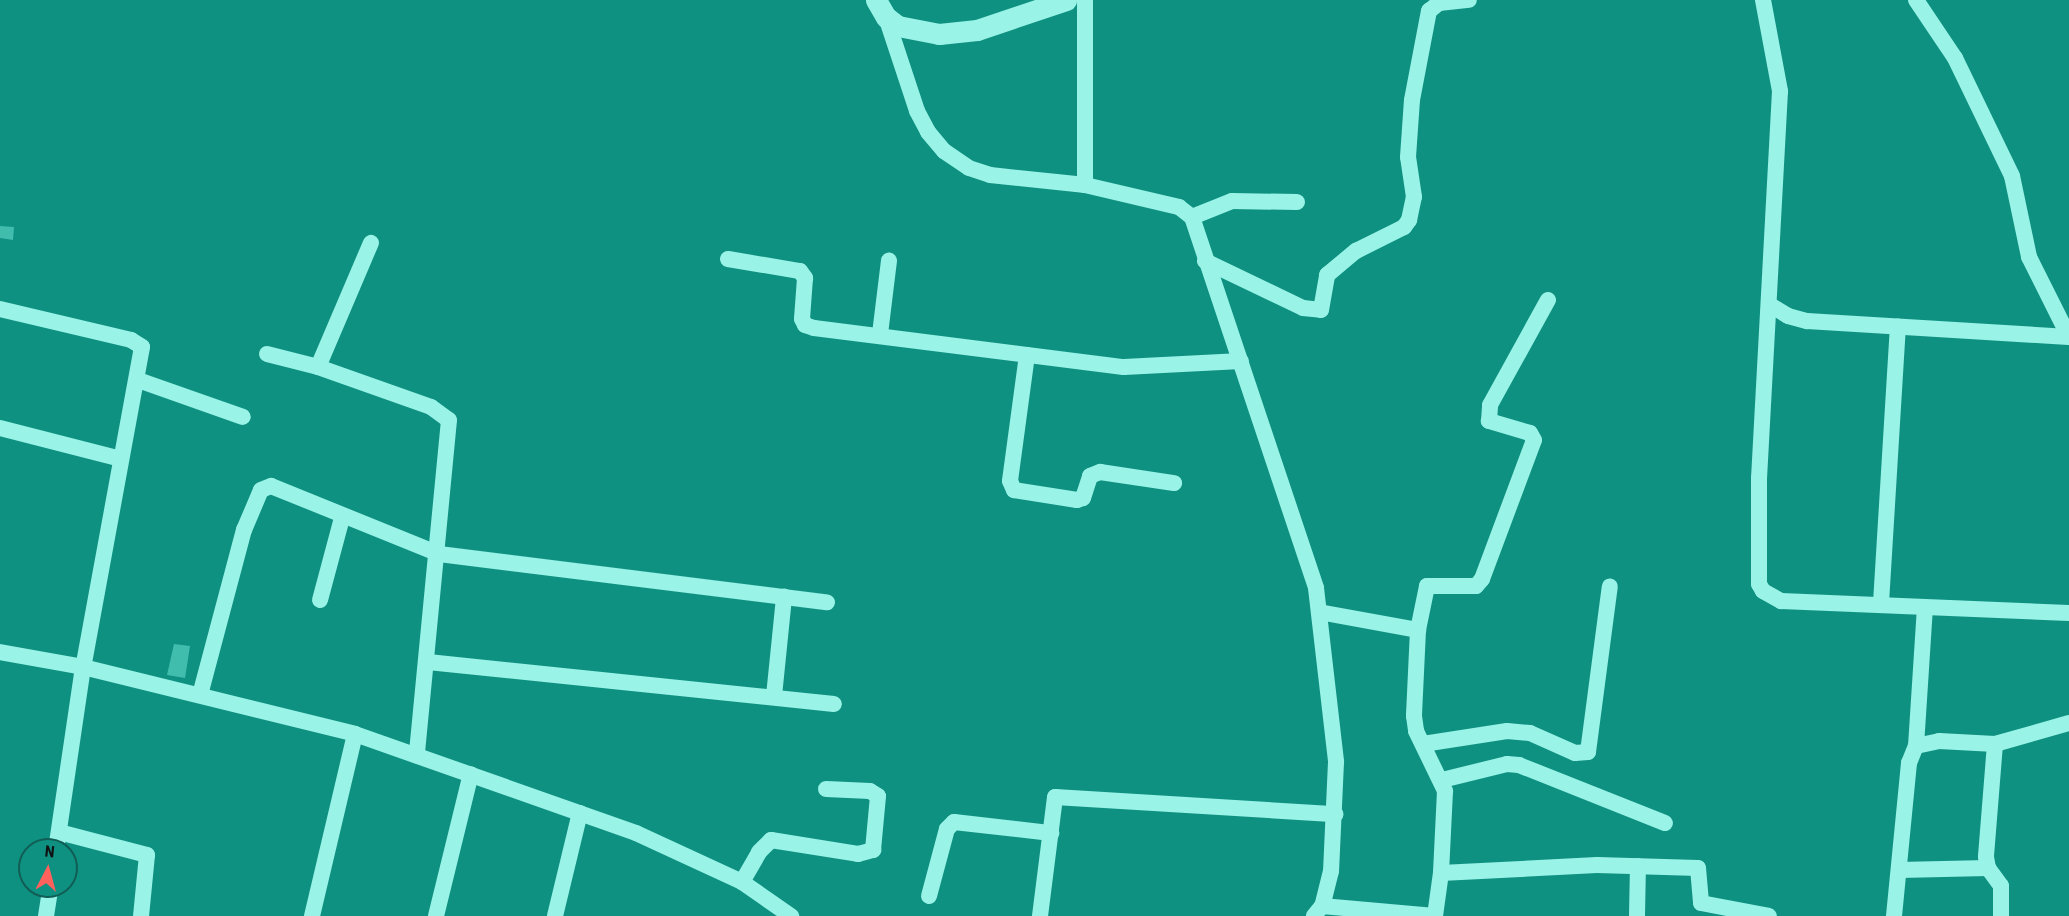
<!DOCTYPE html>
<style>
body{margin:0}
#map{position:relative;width:2069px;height:916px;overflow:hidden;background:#0f9182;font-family:"Roboto Condensed",sans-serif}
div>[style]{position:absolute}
.building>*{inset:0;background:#41bdae}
.minor>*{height:16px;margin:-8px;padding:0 8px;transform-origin:8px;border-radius:8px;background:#9af3e7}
.tertiary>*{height:21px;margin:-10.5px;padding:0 10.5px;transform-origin:10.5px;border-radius:10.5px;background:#9af3e7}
span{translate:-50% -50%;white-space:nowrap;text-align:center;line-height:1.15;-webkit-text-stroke:6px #0f9182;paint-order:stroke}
.north{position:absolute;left:18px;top:838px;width:60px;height:60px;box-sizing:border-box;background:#0f9182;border:2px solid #105e55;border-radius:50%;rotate:6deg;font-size:16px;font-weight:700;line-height:24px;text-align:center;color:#111}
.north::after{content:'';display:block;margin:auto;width:21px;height:27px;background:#ff615d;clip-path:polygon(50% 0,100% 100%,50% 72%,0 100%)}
</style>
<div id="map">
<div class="building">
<div style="clip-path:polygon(0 226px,14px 227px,13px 240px,0 238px)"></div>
<div style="clip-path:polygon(174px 644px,190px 646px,185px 678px,167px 675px)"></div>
</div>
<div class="minor">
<div style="left:1085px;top:0;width:185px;rotate:90deg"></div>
<div style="left:1763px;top:0;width:93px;rotate:79.4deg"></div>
<div style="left:1780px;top:91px;width:388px;rotate:93.1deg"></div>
<div style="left:1759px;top:478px;width:106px;rotate:90deg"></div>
<div style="left:1759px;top:584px;width:8px;rotate:60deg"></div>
<div style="left:1763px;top:591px;width:21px;rotate:29deg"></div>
<div style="left:1781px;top:601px;width:288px;rotate:2.4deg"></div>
<div style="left:1916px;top:0;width:70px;rotate:56.1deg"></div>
<div style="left:1955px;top:58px;width:131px;rotate:64.2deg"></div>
<div style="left:2012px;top:176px;width:83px;rotate:78.1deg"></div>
<div style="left:2029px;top:257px;width:89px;rotate:63.4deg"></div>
<div style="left:886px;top:17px;width:99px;rotate:71.7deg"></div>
<div style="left:917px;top:111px;width:24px;rotate:62deg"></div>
<div style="left:928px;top:132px;width:25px;rotate:50deg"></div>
<div style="left:944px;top:151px;width:30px;rotate:34deg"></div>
<div style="left:969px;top:168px;width:22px;rotate:18deg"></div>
<div style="left:990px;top:175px;width:96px;rotate:6deg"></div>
<div style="left:1085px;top:185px;width:97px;rotate:13.2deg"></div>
<div style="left:1179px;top:207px;width:16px;rotate:38deg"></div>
<div style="left:1192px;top:217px;width:391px;rotate:71.5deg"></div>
<div style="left:1316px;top:588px;width:175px;rotate:83.4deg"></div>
<div style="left:1336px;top:762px;width:109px;rotate:92.6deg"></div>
<div style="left:1331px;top:871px;width:36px;rotate:104deg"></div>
<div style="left:1322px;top:906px;width:13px;rotate:129deg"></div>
<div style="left:1192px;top:217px;width:43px;rotate:-21.8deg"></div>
<div style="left:1232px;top:201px;width:65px;rotate:0.9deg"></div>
<div style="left:728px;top:259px;width:73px;rotate:9.5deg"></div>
<div style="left:800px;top:271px;width:9px;rotate:54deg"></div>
<div style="left:805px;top:278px;width:41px;rotate:94.2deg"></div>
<div style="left:802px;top:319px;width:7px;rotate:63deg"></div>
<div style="left:805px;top:325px;width:9px;rotate:18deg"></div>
<div style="left:814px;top:328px;width:312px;rotate:7.2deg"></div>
<div style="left:1124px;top:367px;width:117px;rotate:-2.9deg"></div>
<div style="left:1205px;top:261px;width:109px;rotate:25.6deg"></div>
<div style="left:1303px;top:308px;width:18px;rotate:6deg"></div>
<div style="left:1321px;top:310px;width:36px;rotate:-80deg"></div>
<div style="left:1327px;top:275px;width:38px;rotate:-40deg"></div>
<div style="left:1356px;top:251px;width:54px;rotate:-26.6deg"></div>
<div style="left:1404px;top:227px;width:9px;rotate:-54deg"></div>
<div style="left:1409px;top:220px;width:24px;rotate:-78deg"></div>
<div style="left:1414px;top:197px;width:40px;rotate:-98.5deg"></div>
<div style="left:1408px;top:157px;width:57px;rotate:-86deg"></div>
<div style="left:1412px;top:100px;width:91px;rotate:-79.2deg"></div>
<div style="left:1429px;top:11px;width:13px;rotate:-39deg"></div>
<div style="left:1439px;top:3px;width:30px;rotate:-6deg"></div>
<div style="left:1770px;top:305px;width:21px;rotate:31deg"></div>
<div style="left:1788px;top:316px;width:20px;rotate:15deg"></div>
<div style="left:1807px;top:321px;width:262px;rotate:3.5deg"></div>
<div style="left:0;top:309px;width:135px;rotate:13.3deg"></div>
<div style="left:131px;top:340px;width:13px;rotate:32deg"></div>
<div style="left:142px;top:347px;width:325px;rotate:100.4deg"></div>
<div style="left:83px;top:667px;width:185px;rotate:98.4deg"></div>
<div style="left:880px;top:334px;width:74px;rotate:-83deg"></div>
<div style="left:267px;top:354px;width:53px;rotate:14.3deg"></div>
<div style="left:318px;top:367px;width:120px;rotate:19.5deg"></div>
<div style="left:431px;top:407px;width:22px;rotate:36deg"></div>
<div style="left:449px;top:420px;width:337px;rotate:95.5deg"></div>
<div style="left:1027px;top:355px;width:127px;rotate:97.7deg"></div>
<div style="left:1010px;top:481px;width:10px;rotate:66deg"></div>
<div style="left:1014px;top:490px;width:64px;rotate:9deg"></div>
<div style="left:1077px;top:500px;width:6px;rotate:-18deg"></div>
<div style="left:1083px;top:498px;width:23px;rotate:-72deg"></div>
<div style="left:1090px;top:476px;width:11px;rotate:-22deg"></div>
<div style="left:1100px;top:472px;width:75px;rotate:8.5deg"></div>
<div style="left:318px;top:367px;width:135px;rotate:-66.9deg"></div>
<div style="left:138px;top:380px;width:111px;rotate:19.4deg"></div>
<div style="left:0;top:428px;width:125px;rotate:14.4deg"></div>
<div style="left:320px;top:600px;width:85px;rotate:-75deg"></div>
<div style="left:1881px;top:603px;width:277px;rotate:-86.5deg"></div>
<div style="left:1319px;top:612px;width:101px;rotate:10.3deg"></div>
<div style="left:1418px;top:630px;width:86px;rotate:92.7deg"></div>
<div style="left:1414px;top:716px;width:15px;rotate:82deg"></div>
<div style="left:1416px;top:731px;width:67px;rotate:64.2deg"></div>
<div style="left:1445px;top:791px;width:82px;rotate:92.8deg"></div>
<div style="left:1418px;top:630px;width:45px;rotate:-78.4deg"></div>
<div style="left:1427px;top:586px;width:49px"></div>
<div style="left:1476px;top:586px;width:9px;rotate:-49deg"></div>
<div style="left:1482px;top:579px;width:148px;rotate:-69.5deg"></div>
<div style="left:1534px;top:440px;width:8px;rotate:-120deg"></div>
<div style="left:1530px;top:433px;width:43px;rotate:-163.7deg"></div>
<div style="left:1489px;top:421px;width:16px;rotate:-86deg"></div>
<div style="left:1490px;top:405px;width:120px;rotate:-61.1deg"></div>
<div style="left:0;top:652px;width:84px;rotate:10.2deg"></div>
<div style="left:83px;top:667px;width:280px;rotate:13.8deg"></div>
<div style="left:355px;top:734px;width:298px;rotate:19.4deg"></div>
<div style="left:636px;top:833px;width:117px;rotate:24.8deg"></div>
<div style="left:742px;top:882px;width:60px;rotate:34.8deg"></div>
<div style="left:428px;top:662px;width:408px;rotate:5.9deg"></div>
<div style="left:200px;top:695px;width:171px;rotate:-75.1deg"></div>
<div style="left:244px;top:530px;width:43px;rotate:-67deg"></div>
<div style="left:261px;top:490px;width:11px;rotate:-22deg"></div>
<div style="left:271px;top:486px;width:181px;rotate:22deg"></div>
<div style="left:439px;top:554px;width:391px;rotate:7.1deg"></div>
<div style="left:774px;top:696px;width:100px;rotate:-84.2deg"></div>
<div style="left:1423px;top:744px;width:85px;rotate:-8.8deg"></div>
<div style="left:1507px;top:731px;width:23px;rotate:5deg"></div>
<div style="left:1530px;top:733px;width:49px;rotate:24deg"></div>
<div style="left:1575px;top:753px;width:13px;rotate:-4deg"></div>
<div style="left:1588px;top:752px;width:167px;rotate:-82.5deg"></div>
<div style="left:1995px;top:744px;width:113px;rotate:94.6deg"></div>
<div style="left:1986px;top:857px;width:11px;rotate:80deg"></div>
<div style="left:1988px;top:868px;width:22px;rotate:54deg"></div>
<div style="left:2001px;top:886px;width:30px;rotate:90deg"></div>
<div style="left:1916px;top:746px;width:139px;rotate:-86.3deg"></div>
<div style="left:1442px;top:780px;width:67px;rotate:-13.8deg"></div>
<div style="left:1507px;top:764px;width:12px;rotate:5deg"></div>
<div style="left:1519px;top:765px;width:157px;rotate:21.7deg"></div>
<div style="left:59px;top:832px;width:91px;rotate:14.6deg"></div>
<div style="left:147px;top:855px;width:61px;rotate:95.6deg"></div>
<div style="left:1899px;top:870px;width:89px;rotate:-1.3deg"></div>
<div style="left:742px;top:882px;width:34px;rotate:-60deg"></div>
<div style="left:759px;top:852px;width:17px;rotate:-45deg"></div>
<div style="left:771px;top:840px;width:88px;rotate:9.1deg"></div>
<div style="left:858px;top:854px;width:16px;rotate:-15deg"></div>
<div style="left:873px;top:850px;width:54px;rotate:-84.7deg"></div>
<div style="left:878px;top:796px;width:9px;rotate:-148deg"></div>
<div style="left:870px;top:791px;width:44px;rotate:-177.4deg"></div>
<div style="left:929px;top:896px;width:69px;rotate:-75deg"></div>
<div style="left:947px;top:829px;width:10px;rotate:-45deg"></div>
<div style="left:954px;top:822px;width:98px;rotate:6.5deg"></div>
<div style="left:1322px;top:906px;width:113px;rotate:5.1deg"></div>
<div style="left:46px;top:916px;width:30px;rotate:-81deg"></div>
<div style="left:312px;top:916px;width:187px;rotate:-76.7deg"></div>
<div style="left:436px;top:916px;width:146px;rotate:-76.2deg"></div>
<div style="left:555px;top:916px;width:106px;rotate:-76.4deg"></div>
<div style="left:1040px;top:916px;width:120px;rotate:-82.8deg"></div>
<div style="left:1055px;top:797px;width:281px;rotate:3.5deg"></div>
<div style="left:1435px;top:916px;width:43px;rotate:-82.1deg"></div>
<div style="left:1441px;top:873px;width:156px;rotate:-2.9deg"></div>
<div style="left:1597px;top:865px;width:101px;rotate:1.7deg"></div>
<div style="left:1698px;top:868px;width:35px;rotate:85deg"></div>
<div style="left:1701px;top:903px;width:69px;rotate:10.8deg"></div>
<div style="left:1637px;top:916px;width:50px;rotate:-88.9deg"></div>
<div style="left:1894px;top:916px;width:154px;rotate:-84.4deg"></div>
<div style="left:1909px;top:763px;width:18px;rotate:-68deg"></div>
<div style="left:1916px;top:746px;width:24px;rotate:-12deg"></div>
<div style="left:1939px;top:741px;width:56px;rotate:3.1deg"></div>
<div style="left:1995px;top:744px;width:77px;rotate:-15.8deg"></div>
</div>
<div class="tertiary">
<div style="left:876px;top:0;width:20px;rotate:60deg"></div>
<div style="left:886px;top:17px;width:15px;rotate:37deg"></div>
<div style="left:898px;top:26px;width:42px;rotate:11deg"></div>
<div style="left:939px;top:34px;width:38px;rotate:-6deg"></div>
<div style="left:977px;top:30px;width:94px;rotate:-18.6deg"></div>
</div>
<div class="north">N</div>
</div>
